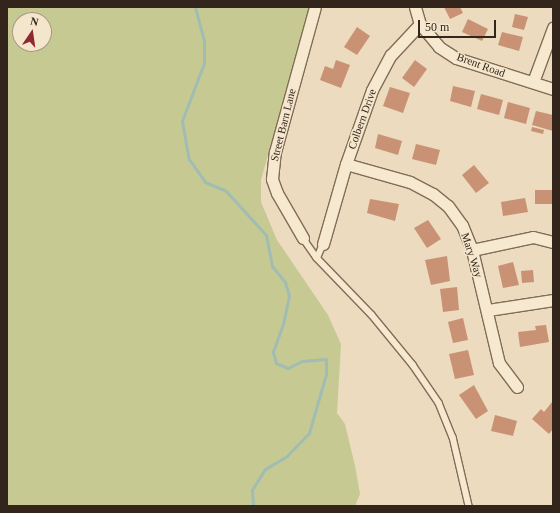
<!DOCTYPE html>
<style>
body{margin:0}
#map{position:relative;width:560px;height:513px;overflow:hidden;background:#ecdbbe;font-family:"Times New Roman",serif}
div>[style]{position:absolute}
.green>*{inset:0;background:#c6c992}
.stream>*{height:3px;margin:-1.5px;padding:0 1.5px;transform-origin:1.5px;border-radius:1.5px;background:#a1bdb3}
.building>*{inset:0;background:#c99274}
.roads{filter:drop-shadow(1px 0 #836c57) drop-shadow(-1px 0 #836c57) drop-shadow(0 1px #836c57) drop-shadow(0 -1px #836c57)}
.lane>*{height:5.5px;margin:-2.75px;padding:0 2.75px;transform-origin:2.75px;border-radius:2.75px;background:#f7e9d0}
.street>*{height:11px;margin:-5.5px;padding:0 5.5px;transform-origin:5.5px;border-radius:5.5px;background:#f7e9d0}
span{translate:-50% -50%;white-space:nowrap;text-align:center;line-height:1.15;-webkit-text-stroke:3px #f4e6cd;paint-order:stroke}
.street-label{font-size:11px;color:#33251b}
.frame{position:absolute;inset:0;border:8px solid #33251b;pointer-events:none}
.north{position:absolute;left:12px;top:12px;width:40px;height:40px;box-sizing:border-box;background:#f4e6cd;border:1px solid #a79986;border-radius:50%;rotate:13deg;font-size:11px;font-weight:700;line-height:16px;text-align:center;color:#33251b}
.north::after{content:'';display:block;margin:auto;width:14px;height:18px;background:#902930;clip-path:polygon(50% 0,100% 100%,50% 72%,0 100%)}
.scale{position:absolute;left:418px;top:20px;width:78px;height:18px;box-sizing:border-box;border:2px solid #33251b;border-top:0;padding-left:5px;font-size:12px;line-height:14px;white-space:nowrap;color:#33251b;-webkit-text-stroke:3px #f4e6cd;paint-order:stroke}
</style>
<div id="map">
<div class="green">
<div style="clip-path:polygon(evenodd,7px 7px,309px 7px,261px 180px,261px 202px,277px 240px,328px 315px,341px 344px,337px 413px,345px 424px,355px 466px,360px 494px,355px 506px,7px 506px,7px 7px,20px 20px,44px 20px,44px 44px,20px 44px,20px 20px)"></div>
</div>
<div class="stream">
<div style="left:195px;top:7px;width:34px;rotate:75deg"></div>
<div style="left:204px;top:40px;width:23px;rotate:90deg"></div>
<div style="left:204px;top:63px;width:62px;rotate:110.8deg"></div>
<div style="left:182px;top:121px;width:39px;rotate:80deg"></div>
<div style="left:189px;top:159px;width:28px;rotate:55deg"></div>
<div style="left:205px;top:182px;width:23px;rotate:23deg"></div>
<div style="left:226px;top:191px;width:59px;rotate:47.7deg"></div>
<div style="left:266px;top:235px;width:32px;rotate:79deg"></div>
<div style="left:272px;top:266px;width:21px;rotate:51deg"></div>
<div style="left:285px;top:282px;width:15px;rotate:74deg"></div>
<div style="left:289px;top:296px;width:29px;rotate:102deg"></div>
<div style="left:283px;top:324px;width:30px;rotate:110deg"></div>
<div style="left:273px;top:352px;width:11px;rotate:75deg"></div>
<div style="left:276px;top:363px;width:13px;rotate:23deg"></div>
<div style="left:288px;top:368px;width:16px;rotate:-27deg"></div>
<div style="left:302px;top:361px;width:24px;rotate:-5deg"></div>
<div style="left:326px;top:359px;width:15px;rotate:90deg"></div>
<div style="left:326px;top:374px;width:61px;rotate:106.1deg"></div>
<div style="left:309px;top:433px;width:32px;rotate:134deg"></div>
<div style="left:287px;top:456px;width:26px;rotate:149deg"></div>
<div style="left:265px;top:469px;width:25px;rotate:122deg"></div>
<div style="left:252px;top:490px;width:16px;rotate:86deg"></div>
</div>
<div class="building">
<div style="clip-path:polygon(444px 7px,460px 7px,463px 13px,450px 19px)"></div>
<div style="clip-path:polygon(515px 14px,528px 17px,524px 30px,512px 27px)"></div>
<div style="clip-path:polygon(468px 19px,488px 29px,482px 41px,462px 32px)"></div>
<div style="clip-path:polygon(357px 27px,370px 36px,357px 55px,344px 47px)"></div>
<div style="clip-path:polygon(502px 32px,523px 37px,519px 51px,498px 45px)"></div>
<div style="clip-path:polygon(336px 60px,350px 65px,341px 88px,320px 80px,325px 66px,333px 69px)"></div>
<div style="clip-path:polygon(415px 60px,427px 69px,414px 87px,402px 78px)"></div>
<div style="clip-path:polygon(453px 86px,475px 91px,471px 107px,450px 101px)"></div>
<div style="clip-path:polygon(390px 87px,410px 93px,403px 113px,383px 106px)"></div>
<div style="clip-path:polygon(481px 94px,503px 100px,499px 115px,477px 109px)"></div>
<div style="clip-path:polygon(508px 102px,530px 108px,526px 124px,504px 118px)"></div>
<div style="clip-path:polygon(536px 111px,553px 115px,553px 131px,532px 125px)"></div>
<div style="clip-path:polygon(532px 127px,544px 130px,543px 134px,531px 131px)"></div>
<div style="clip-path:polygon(378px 134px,402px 141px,398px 155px,375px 148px)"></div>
<div style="clip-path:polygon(416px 144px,440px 150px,436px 165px,412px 159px)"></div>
<div style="clip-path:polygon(474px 165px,489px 183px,476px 193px,462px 175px)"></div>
<div style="clip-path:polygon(535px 190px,553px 190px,553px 204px,535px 204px)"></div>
<div style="clip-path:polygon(525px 198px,528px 212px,503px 216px,501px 202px)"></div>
<div style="clip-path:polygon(370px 199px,399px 204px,395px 221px,367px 213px)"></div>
<div style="clip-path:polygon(428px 220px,441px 239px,427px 248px,414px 228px)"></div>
<div style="clip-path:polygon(447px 256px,450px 281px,431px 285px,425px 260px)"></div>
<div style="clip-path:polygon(513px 262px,519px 285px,503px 288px,498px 266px)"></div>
<div style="clip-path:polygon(533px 270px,534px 282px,522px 283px,521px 271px)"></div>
<div style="clip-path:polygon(457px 287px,459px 310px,443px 312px,440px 289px)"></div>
<div style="clip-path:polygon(463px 318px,468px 340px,453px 343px,448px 322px)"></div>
<div style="clip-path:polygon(546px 325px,549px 342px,520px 347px,518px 332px,536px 330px,535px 326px)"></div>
<div style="clip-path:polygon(468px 350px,474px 375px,455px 379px,449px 354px)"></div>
<div style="clip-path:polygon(474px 385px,488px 411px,476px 419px,459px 395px)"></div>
<div style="clip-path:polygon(552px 402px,553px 429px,549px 434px,532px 419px,541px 409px,544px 412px)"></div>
<div style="clip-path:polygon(495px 415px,517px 421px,513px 436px,491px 431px)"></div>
</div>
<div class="roads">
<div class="lane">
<div style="left:303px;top:238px;width:24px;rotate:55deg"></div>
<div style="left:317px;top:258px;width:79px;rotate:46deg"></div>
<div style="left:372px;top:315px;width:65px;rotate:50.6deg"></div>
<div style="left:413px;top:365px;width:46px;rotate:55.6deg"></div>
<div style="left:439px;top:403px;width:37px;rotate:68deg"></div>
<div style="left:453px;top:437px;width:71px;rotate:76.9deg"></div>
<div style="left:317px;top:258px;width:15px;rotate:-67deg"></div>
</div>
<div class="street">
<div style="left:415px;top:7px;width:18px;rotate:74deg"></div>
<div style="left:420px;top:24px;width:30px;rotate:50deg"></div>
<div style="left:439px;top:47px;width:20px;rotate:33deg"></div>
<div style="left:456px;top:58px;width:102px;rotate:17.7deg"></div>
<div style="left:533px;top:82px;width:58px;rotate:-69.7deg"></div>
<div style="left:346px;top:164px;width:66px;rotate:15.7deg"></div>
<div style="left:410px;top:182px;width:26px;rotate:28deg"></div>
<div style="left:433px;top:194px;width:19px;rotate:39deg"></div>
<div style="left:448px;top:206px;width:24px;rotate:54deg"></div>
<div style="left:462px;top:225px;width:27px;rotate:68deg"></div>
<div style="left:472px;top:250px;width:116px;rotate:76.6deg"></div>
<div style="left:499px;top:363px;width:30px;rotate:53deg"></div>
<div style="left:303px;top:238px;width:52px;rotate:-120deg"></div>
<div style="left:277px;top:193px;width:15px;rotate:-110deg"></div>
<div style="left:272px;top:179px;width:27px;rotate:-84deg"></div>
<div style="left:275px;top:152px;width:150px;rotate:-74.6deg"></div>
<div style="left:323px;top:244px;width:83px;rotate:-74deg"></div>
<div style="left:346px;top:164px;width:78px;rotate:-70.6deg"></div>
<div style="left:372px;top:90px;width:40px;rotate:-62deg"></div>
<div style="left:391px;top:55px;width:42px;rotate:-46.9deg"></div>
<div style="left:472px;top:250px;width:62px;rotate:-12deg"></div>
<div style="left:533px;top:237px;width:21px;rotate:14deg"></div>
<div style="left:488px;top:310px;width:66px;rotate:-8.7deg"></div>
</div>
</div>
<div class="street-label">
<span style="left:481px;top:65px;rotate:20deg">Brent Road</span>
<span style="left:362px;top:119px;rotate:-70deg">Colbern Drive</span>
<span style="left:283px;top:125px;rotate:-76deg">Street Barn Lane</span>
<span style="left:472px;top:255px;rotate:72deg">Mary Way</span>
</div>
<div class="frame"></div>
<div class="north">N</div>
<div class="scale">50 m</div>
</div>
